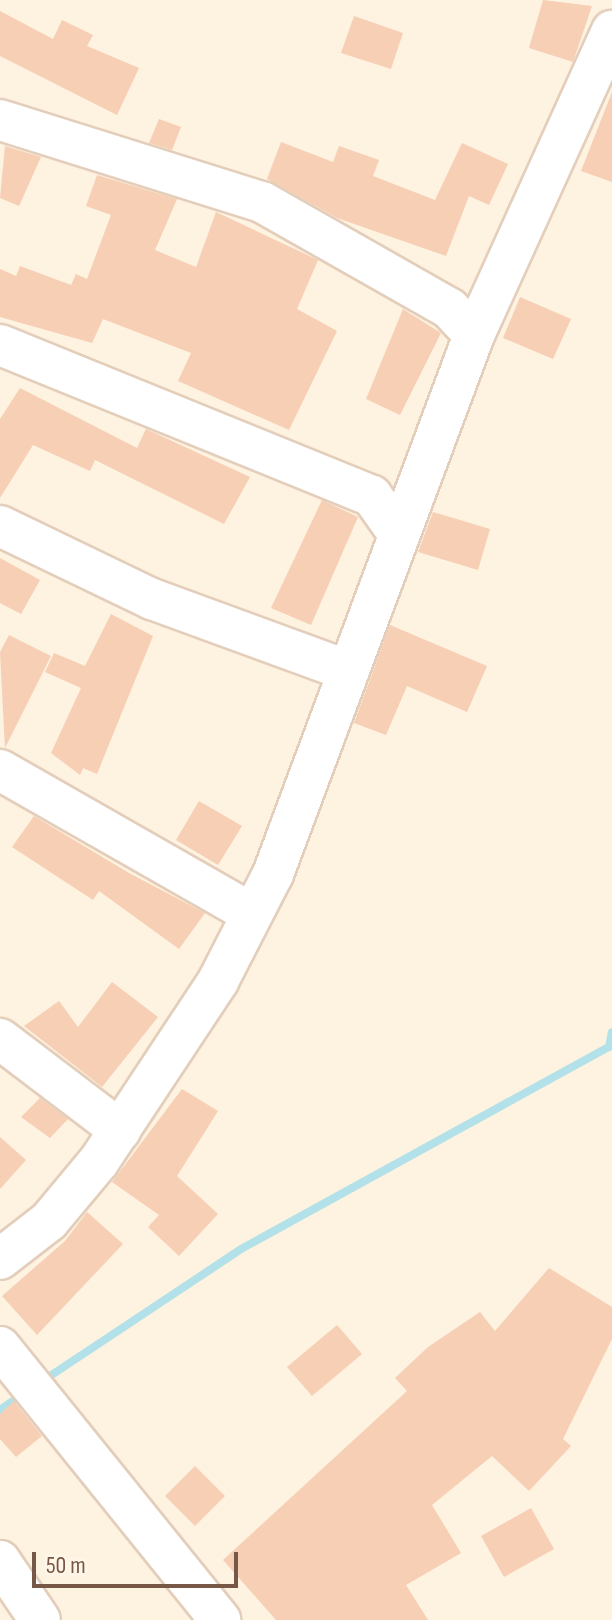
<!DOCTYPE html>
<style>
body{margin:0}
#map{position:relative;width:612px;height:1620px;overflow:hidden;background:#fef2e0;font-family:"Sofia Sans Condensed",sans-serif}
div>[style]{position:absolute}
.stream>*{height:8px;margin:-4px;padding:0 4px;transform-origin:4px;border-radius:4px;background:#b3e1e9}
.building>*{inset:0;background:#f6cfb5}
.roads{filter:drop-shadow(2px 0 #e3cebb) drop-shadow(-2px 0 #e3cebb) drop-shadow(0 2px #e3cebb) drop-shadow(0 -2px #e3cebb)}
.minor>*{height:40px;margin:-20px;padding:0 20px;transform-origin:20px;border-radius:20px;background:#fff}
span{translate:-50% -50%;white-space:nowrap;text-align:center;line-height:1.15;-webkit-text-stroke:6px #fff6e8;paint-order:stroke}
.scale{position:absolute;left:32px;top:1552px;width:206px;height:36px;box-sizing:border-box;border:4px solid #775745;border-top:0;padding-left:10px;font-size:24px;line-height:28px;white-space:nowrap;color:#775745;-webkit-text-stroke:6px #fff6e8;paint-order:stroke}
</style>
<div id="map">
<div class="stream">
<div style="left:41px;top:1382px;width:240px;rotate:-33.6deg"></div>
<div style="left:241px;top:1249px;width:420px;rotate:-28.8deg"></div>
<div style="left:609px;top:1047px;width:15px;rotate:-79deg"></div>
<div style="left:0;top:1410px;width:28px;rotate:-35deg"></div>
</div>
<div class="building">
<div style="clip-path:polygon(543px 0,592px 6px,573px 62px,529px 48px)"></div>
<div style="clip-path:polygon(0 11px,53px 39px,62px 20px,93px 35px,87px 46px,139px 68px,117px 115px,0 56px)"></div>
<div style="clip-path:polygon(354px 16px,403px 33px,391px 69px,341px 53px)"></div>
<div style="clip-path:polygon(612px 92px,612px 182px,581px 171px)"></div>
<div style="clip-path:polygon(159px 119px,181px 127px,172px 150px,149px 143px)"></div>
<div style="clip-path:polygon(281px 142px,333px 162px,339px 146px,379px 160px,373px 176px,435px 200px,462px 143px,508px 164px,489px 205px,469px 196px,446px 256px,337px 218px,267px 179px)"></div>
<div style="clip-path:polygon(5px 146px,41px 157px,19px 206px,0 198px)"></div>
<div style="clip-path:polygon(97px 175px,177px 199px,155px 250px,196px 267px,216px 212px,318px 260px,297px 309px,337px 331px,289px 430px,178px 381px,191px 353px,103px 319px,92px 343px,0 317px,0 269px,16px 276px,20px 266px,71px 285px,76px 274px,87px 279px,111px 215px,86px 206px)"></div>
<div style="clip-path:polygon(520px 297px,571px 319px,553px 359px,503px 338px)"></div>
<div style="clip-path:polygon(403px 309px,441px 333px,400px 415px,366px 399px)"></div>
<div style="clip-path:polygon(20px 388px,137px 448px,146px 429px,250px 477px,224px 524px,95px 460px,90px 471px,33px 445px,0 498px,0 419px)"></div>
<div style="clip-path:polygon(322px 500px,358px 517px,311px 625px,271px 608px)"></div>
<div style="clip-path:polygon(433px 512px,490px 529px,478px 570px,418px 552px)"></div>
<div style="clip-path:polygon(0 558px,40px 580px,21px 614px,0 603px)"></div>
<div style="clip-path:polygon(111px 614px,153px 636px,97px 774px,83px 768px,80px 775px,51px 753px,81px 688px,45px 672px,54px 653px,85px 666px)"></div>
<div style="clip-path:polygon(390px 625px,487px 666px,467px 712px,407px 686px,386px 735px,354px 723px)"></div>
<div style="clip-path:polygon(9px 635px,51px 656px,5px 748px,0 652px)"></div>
<div style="clip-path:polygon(199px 801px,242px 826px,218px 865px,176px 840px)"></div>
<div style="clip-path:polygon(34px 816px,129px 873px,205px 913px,179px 949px,99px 891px,93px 900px,12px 847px)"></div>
<div style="clip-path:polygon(112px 982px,158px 1017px,102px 1087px,24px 1026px,59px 1001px,78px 1027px)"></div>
<div style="clip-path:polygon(182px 1089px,218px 1111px,177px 1176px,218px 1214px,179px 1256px,148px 1227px,159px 1215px,112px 1182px)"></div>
<div style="clip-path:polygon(40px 1098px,68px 1119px,50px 1138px,21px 1117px)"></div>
<div style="clip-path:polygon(0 1137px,26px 1160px,0 1189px)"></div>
<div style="clip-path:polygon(87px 1212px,123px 1244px,37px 1335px,2px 1296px,65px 1241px)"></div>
<div style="clip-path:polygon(549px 1268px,612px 1307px,612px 1339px,563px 1439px,571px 1446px,529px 1491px,492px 1456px,432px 1505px,461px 1553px,406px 1585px,428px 1620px,276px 1620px,223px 1560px,407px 1391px,395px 1378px,428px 1347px,480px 1312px,495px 1331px)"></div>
<div style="clip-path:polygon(337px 1325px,362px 1354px,312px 1396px,287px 1367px)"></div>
<div style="clip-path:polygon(14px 1401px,42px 1436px,16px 1457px,0 1439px,0 1414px)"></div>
<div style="clip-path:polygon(195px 1466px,225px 1496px,195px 1526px,165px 1496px)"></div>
<div style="clip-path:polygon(531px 1508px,554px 1549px,504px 1577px,481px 1536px)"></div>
</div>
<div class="roads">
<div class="minor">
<div style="left:0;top:120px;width:275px;rotate:17.4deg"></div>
<div style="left:262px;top:202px;width:216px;rotate:29.6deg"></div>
<div style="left:450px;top:309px;width:35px;rotate:47deg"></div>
<div style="left:0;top:345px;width:401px;rotate:22.1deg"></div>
<div style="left:372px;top:496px;width:45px;rotate:54.9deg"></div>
<div style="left:0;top:526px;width:169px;rotate:25.7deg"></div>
<div style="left:152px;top:599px;width:207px;rotate:20.1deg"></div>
<div style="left:0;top:770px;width:289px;rotate:29.7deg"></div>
<div style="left:0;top:1039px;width:151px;rotate:37.2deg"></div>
<div style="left:0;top:1259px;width:62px;rotate:-37.8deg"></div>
<div style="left:49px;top:1221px;width:78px;rotate:-50.2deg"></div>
<div style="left:99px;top:1161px;width:216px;rotate:-56.5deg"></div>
<div style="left:218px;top:981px;width:120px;rotate:-62.8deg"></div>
<div style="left:273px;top:874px;width:575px;rotate:-69.55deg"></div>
<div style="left:474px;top:335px;width:334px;rotate:-65.6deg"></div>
<div style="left:0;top:1347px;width:351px;rotate:51.1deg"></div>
<div style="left:0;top:1561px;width:71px;rotate:55.9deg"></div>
</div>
</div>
<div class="scale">50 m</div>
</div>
